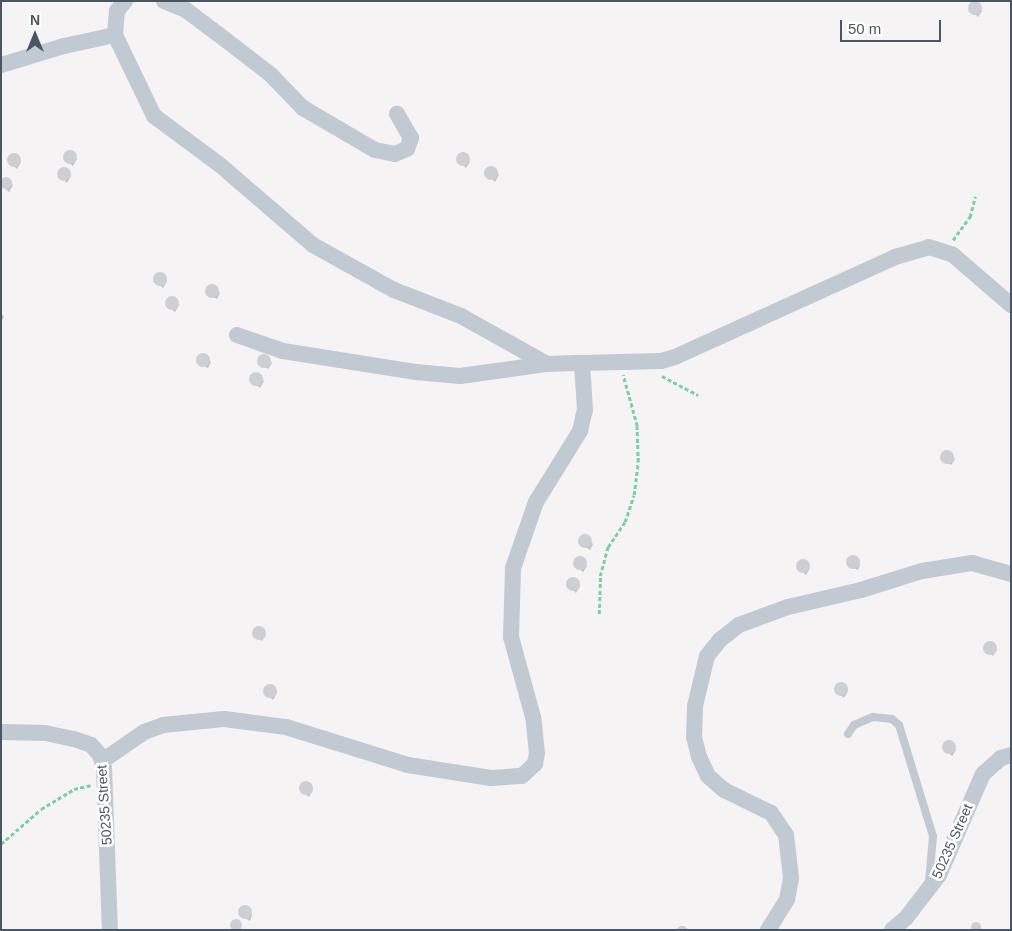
<!DOCTYPE html>
<html>
<head>
<meta charset="utf-8">
<style>
	body { margin:0 }
	#map { position:relative; width:1012px; height:931px; overflow:hidden; background:#f5f3f3; font-family:Helvetica,sans-serif }
	div>[style] { position:absolute }
	[style*='--x'] { left:calc(var(--x)*1px); top:calc(var(--y)*1px); width:calc(var(--w)*1px); rotate:calc(var(--a)*1deg) }
	.shadow>* { inset:0; background:#0003 }
	.building>* { inset:0; background:#cdcfd5 }
	.round { border-radius:50% }
	.path>* { height:2.5px; margin-top:-1.25px; transform-origin:0; background:repeating-linear-gradient(90deg,#7ad0a6 0 4px,transparent 0 6.5px) }
	.lane>* { height:8px; margin:-4px; padding:0 4px; transform-origin:4px; border-radius:4px; background:#c1cad2 }
	.street>* { height:16px; margin:-8px; padding:0 8px; transform-origin:8px; border-radius:8px; background:#c1cad2 }
	span { translate:-50% -50%; white-space:nowrap; text-align:center; line-height:1.15; -webkit-text-stroke:5px #fff; paint-order:stroke }
	.street-label { font-size:14px; color:#4a5661 }
	.frame { position:absolute; inset:0; border:2px solid #4a5661; pointer-events:none }
	.north { position:absolute; left:10px; top:10px; width:50px; height:50px; -webkit-text-stroke:4px #fff; paint-order:stroke; rotate:0deg; font-size:14px; font-weight:700; line-height:20px; text-align:center; color:#4a5661 }
	.north::after { content:''; display:block; margin:auto; width:18px; height:22px; background:#4a5661; clip-path:polygon(50% 0,100% 100%,50% 72%,0 100%) }
	.scale { position:absolute; left:840px; top:20px; width:101px; height:22px; box-sizing:border-box; border:2px solid #4a5661; border-top:0; padding-left:6px; font-size:15px; line-height:18px; white-space:nowrap; color:#4a5661; -webkit-text-stroke:4px #fff; paint-order:stroke }
</style>
</head>
<body>
<div id="map">
	<div class="shadow">
		<div style="clip-path:polygon(975px 3px,982px 11px,978px 17px,970px 9px)"></div>
		<div style="clip-path:polygon(68px 152px,77px 159px,73px 166px,64px 158px)"></div>
		<div style="clip-path:polygon(463px 154px,470px 162px,466px 168px,458px 160px)"></div>
		<div style="clip-path:polygon(14px 155px,21px 162px,17px 169px,9px 161px)"></div>
		<div style="clip-path:polygon(491px 168px,499px 175px,495px 182px,486px 174px)"></div>
		<div style="clip-path:polygon(62px 170px,71px 176px,67px 183px,59px 175px)"></div>
		<div style="clip-path:polygon(6px 178px,13px 185px,9px 192px,1px 185px)"></div>
		<div style="clip-path:polygon(160px 274px,167px 281px,163px 288px,155px 280px)"></div>
		<div style="clip-path:polygon(211px 286px,220px 293px,217px 299px,208px 294px)"></div>
		<div style="clip-path:polygon(170px 298px,179px 305px,175px 312px,167px 306px)"></div>
		<div style="clip-path:polygon(1px 313px,4px 317px,1px 322px)"></div>
		<div style="clip-path:polygon(201px 355px,211px 362px,208px 368px,198px 363px)"></div>
		<div style="clip-path:polygon(265px 356px,272px 363px,268px 369px,259px 362px)"></div>
		<div style="clip-path:polygon(256px 374px,264px 381px,260px 388px,251px 380px)"></div>
		<div style="clip-path:polygon(947px 451px,955px 459px,951px 465px,942px 458px)"></div>
		<div style="clip-path:polygon(584px 537px,593px 544px,590px 550px,581px 544px)"></div>
		<div style="clip-path:polygon(580px 558px,587px 566px,583px 572px,574px 564px)"></div>
		<div style="clip-path:polygon(851px 558px,860px 565px,858px 570px,848px 565px)"></div>
		<div style="clip-path:polygon(803px 561px,810px 568px,806px 575px,798px 567px)"></div>
		<div style="clip-path:polygon(573px 579px,580px 586px,576px 593px,567px 585px)"></div>
		<div style="clip-path:polygon(259px 627px,266px 635px,262px 641px,254px 634px)"></div>
		<div style="clip-path:polygon(990px 642px,997px 650px,993px 656px,984px 648px)"></div>
		<div style="clip-path:polygon(839px 684px,848px 691px,844px 698px,836px 690px)"></div>
		<div style="clip-path:polygon(268px 686px,277px 693px,273px 700px,265px 692px)"></div>
		<div style="clip-path:polygon(949px 742px,956px 750px,952px 756px,944px 748px)"></div>
		<div style="clip-path:polygon(306px 783px,313px 790px,309px 797px,300px 789px)"></div>
		<div style="clip-path:polygon(243px 908px,252px 915px,250px 921px,240px 915px)"></div>
		<div style="clip-path:polygon(236px 920px,241px 924px,241px 930px,233px 930px,230px 926px)"></div>
		<div style="clip-path:polygon(976px 924px,981px 928px,982px 930px,971px 930px)"></div>
	</div>
	<div class="building">
		<div class="round" style="left:968px;top:1px;width:14px;height:14px"></div>
		<div class="round" style="left:63px;top:150px;width:14px;height:14px"></div>
		<div class="round" style="left:456px;top:152px;width:14px;height:14px"></div>
		<div class="round" style="left:7px;top:153px;width:14px;height:14px"></div>
		<div class="round" style="left:484px;top:166px;width:14px;height:14px"></div>
		<div class="round" style="left:57px;top:167px;width:14px;height:14px"></div>
		<div class="round" style="left:0;top:177px;width:12px;height:12px"></div>
		<div class="round" style="left:153px;top:272px;width:14px;height:14px"></div>
		<div class="round" style="left:205px;top:284px;width:14px;height:14px"></div>
		<div class="round" style="left:165px;top:296px;width:14px;height:14px"></div>
		<div class="round" style="left:196px;top:353px;width:14px;height:14px"></div>
		<div class="round" style="left:257px;top:354px;width:14px;height:14px"></div>
		<div class="round" style="left:249px;top:372px;width:14px;height:14px"></div>
		<div class="round" style="left:940px;top:450px;width:14px;height:14px"></div>
		<div class="round" style="left:578px;top:534px;width:14px;height:14px"></div>
		<div class="round" style="left:846px;top:555px;width:14px;height:14px"></div>
		<div class="round" style="left:573px;top:556px;width:14px;height:14px"></div>
		<div class="round" style="left:796px;top:559px;width:14px;height:14px"></div>
		<div class="round" style="left:566px;top:577px;width:14px;height:14px"></div>
		<div class="round" style="left:252px;top:626px;width:14px;height:14px"></div>
		<div class="round" style="left:983px;top:641px;width:14px;height:14px"></div>
		<div class="round" style="left:834px;top:682px;width:14px;height:14px"></div>
		<div class="round" style="left:263px;top:684px;width:14px;height:14px"></div>
		<div class="round" style="left:942px;top:740px;width:14px;height:14px"></div>
		<div class="round" style="left:299px;top:781px;width:14px;height:14px"></div>
		<div class="round" style="left:238px;top:905px;width:14px;height:14px"></div>
		<div class="round" style="left:230px;top:919px;width:12px;height:12px"></div>
		<div class="round" style="left:971px;top:922px;width:10px;height:10px"></div>
		<div style="clip-path:polygon(680px 926px,684px 926px,689px 930px,676px 930px)"></div>
	</div>
	<div class="path">
		<div style="--x:953;--y:240;--w:29;--a:-54"></div>
		<div style="--x:970;--y:217;--w:21;--a:-76"></div>
		<div style="--x:662;--y:376;--w:41;--a:27.8"></div>
		<div style="--x:599;--y:614;--w:38;--a:-88"></div>
		<div style="--x:600;--y:576;--w:30;--a:-75"></div>
		<div style="--x:608;--y:547;--w:30;--a:-56"></div>
		<div style="--x:625;--y:522;--w:28;--a:-72"></div>
		<div style="--x:634;--y:495;--w:33;--a:-83"></div>
		<div style="--x:638;--y:462;--w:36;--a:-92"></div>
		<div style="--x:637;--y:426;--w:53;--a:-105.4"></div>
		<div style="--x:1;--y:844;--w:53;--a:-41.2"></div>
		<div style="--x:41;--y:809;--w:39;--a:-31"></div>
		<div style="--x:74;--y:789;--w:17;--a:-13"></div>
	</div>
	<div class="lane">
		<div style="--x:848;--y:734;--w:11;--a:-56"></div>
		<div style="--x:854;--y:725;--w:21;--a:-23"></div>
		<div style="--x:873;--y:717;--w:19;--a:6"></div>
		<div style="--x:892;--y:719;--w:9;--a:41"></div>
		<div style="--x:899;--y:725;--w:116;--a:73"></div>
		<div style="--x:933;--y:836;--w:47;--a:94.9"></div>
	</div>
	<div class="street">
		<div style="--x:125;--y:1;--w:13;--a:129"></div>
		<div style="--x:117;--y:11;--w:24;--a:95"></div>
		<div style="--x:115;--y:35;--w:90;--a:64.3"></div>
		<div style="--x:154;--y:116;--w:82;--a:36.6"></div>
		<div style="--x:220;--y:165;--w:123;--a:40.7"></div>
		<div style="--x:313;--y:245;--w:93;--a:29.1"></div>
		<div style="--x:394;--y:290;--w:72;--a:21.2"></div>
		<div style="--x:461;--y:316;--w:98;--a:29.2"></div>
		<div style="--x:164;--y:1;--w:24;--a:22"></div>
		<div style="--x:186;--y:10;--w:40;--a:37"></div>
		<div style="--x:218;--y:34;--w:66;--a:37.6"></div>
		<div style="--x:270;--y:74;--w:47;--a:45.9"></div>
		<div style="--x:303;--y:108;--w:83;--a:30.3"></div>
		<div style="--x:375;--y:150;--w:20;--a:11"></div>
		<div style="--x:395;--y:154;--w:13;--a:-23"></div>
		<div style="--x:407;--y:149;--w:12;--a:-70"></div>
		<div style="--x:411;--y:138;--w:28;--a:-120"></div>
		<div style="--x:1;--y:65;--w:66;--a:-16.8"></div>
		<div style="--x:64;--y:46;--w:52;--a:-12.2"></div>
		<div style="--x:237;--y:335;--w:49;--a:19.2"></div>
		<div style="--x:283;--y:351;--w:135;--a:9"></div>
		<div style="--x:416;--y:372;--w:44;--a:5.2"></div>
		<div style="--x:460;--y:376;--w:88;--a:-7.9"></div>
		<div style="--x:547;--y:364;--w:35;--a:-2"></div>
		<div style="--x:1;--y:732;--w:44;--a:1.3"></div>
		<div style="--x:45;--y:733;--w:30;--a:12"></div>
		<div style="--x:74;--y:739;--w:18;--a:19"></div>
		<div style="--x:91;--y:745;--w:13;--a:48"></div>
		<div style="--x:100;--y:755;--w:14;--a:73"></div>
		<div style="--x:104;--y:768;--w:162;--a:87.9"></div>
		<div style="--x:102;--y:761;--w:51;--a:-34.6"></div>
		<div style="--x:144;--y:732;--w:20;--a:-20"></div>
		<div style="--x:163;--y:725;--w:61;--a:-5.6"></div>
		<div style="--x:224;--y:719;--w:63;--a:7.4"></div>
		<div style="--x:286;--y:727;--w:128;--a:17.3"></div>
		<div style="--x:408;--y:765;--w:84;--a:8.9"></div>
		<div style="--x:491;--y:778;--w:31;--a:-4"></div>
		<div style="--x:522;--y:776;--w:18;--a:-43"></div>
		<div style="--x:535;--y:764;--w:11;--a:-80"></div>
		<div style="--x:537;--y:753;--w:36;--a:-96"></div>
		<div style="--x:533;--y:717;--w:83;--a:-105.4"></div>
		<div style="--x:511;--y:637;--w:69;--a:-88.3"></div>
		<div style="--x:513;--y:568;--w:70;--a:-70.8"></div>
		<div style="--x:536;--y:502;--w:84;--a:-58.2"></div>
		<div style="--x:580;--y:431;--w:22;--a:-77"></div>
		<div style="--x:585;--y:410;--w:47;--a:-93.7"></div>
		<div style="--x:582;--y:363;--w:79;--a:-1.5"></div>
		<div style="--x:661;--y:361;--w:15;--a:-16"></div>
		<div style="--x:675;--y:357;--w:242;--a:-24.4"></div>
		<div style="--x:895;--y:257;--w:35;--a:-16"></div>
		<div style="--x:929;--y:247;--w:25;--a:18"></div>
		<div style="--x:953;--y:255;--w:77;--a:40.8"></div>
		<div style="--x:768;--y:930;--w:36;--a:-58"></div>
		<div style="--x:787;--y:899;--w:21;--a:-79"></div>
		<div style="--x:791;--y:878;--w:43;--a:-96.6"></div>
		<div style="--x:786;--y:835;--w:27;--a:-124"></div>
		<div style="--x:771;--y:813;--w:52;--a:-153.9"></div>
		<div style="--x:724;--y:790;--w:21;--a:-139"></div>
		<div style="--x:708;--y:776;--w:21;--a:-115"></div>
		<div style="--x:699;--y:757;--w:21;--a:-104"></div>
		<div style="--x:694;--y:737;--w:31;--a:-88"></div>
		<div style="--x:695;--y:706;--w:51;--a:-76.5"></div>
		<div style="--x:707;--y:656;--w:22;--a:-51"></div>
		<div style="--x:721;--y:639;--w:23;--a:-38"></div>
		<div style="--x:739;--y:625;--w:52;--a:-20.2"></div>
		<div style="--x:788;--y:607;--w:75;--a:-13.1"></div>
		<div style="--x:861;--y:590;--w:64;--a:-17.3"></div>
		<div style="--x:922;--y:571;--w:51;--a:-9.1"></div>
		<div style="--x:972;--y:563;--w:41;--a:15.8"></div>
		<div style="--x:892;--y:930;--w:18;--a:-41"></div>
		<div style="--x:906;--y:918;--w:54;--a:-52.5"></div>
		<div style="--x:939;--y:875;--w:110;--a:-66.5"></div>
		<div style="--x:983;--y:774;--w:24;--a:-42"></div>
		<div style="--x:1001;--y:758;--w:10;--a:-17"></div>
	</div>
	<div class="street-label">
		<span style="left:104px;top:805px;rotate:-94deg">50235 Street</span>
		<span style="left:952px;top:841px;rotate:-66deg">50235 Street</span>
	</div>
	<div class="frame"></div>
	<div class="north">N</div>
	<div class="scale">50 m</div>
</div>
</body>
</html>
